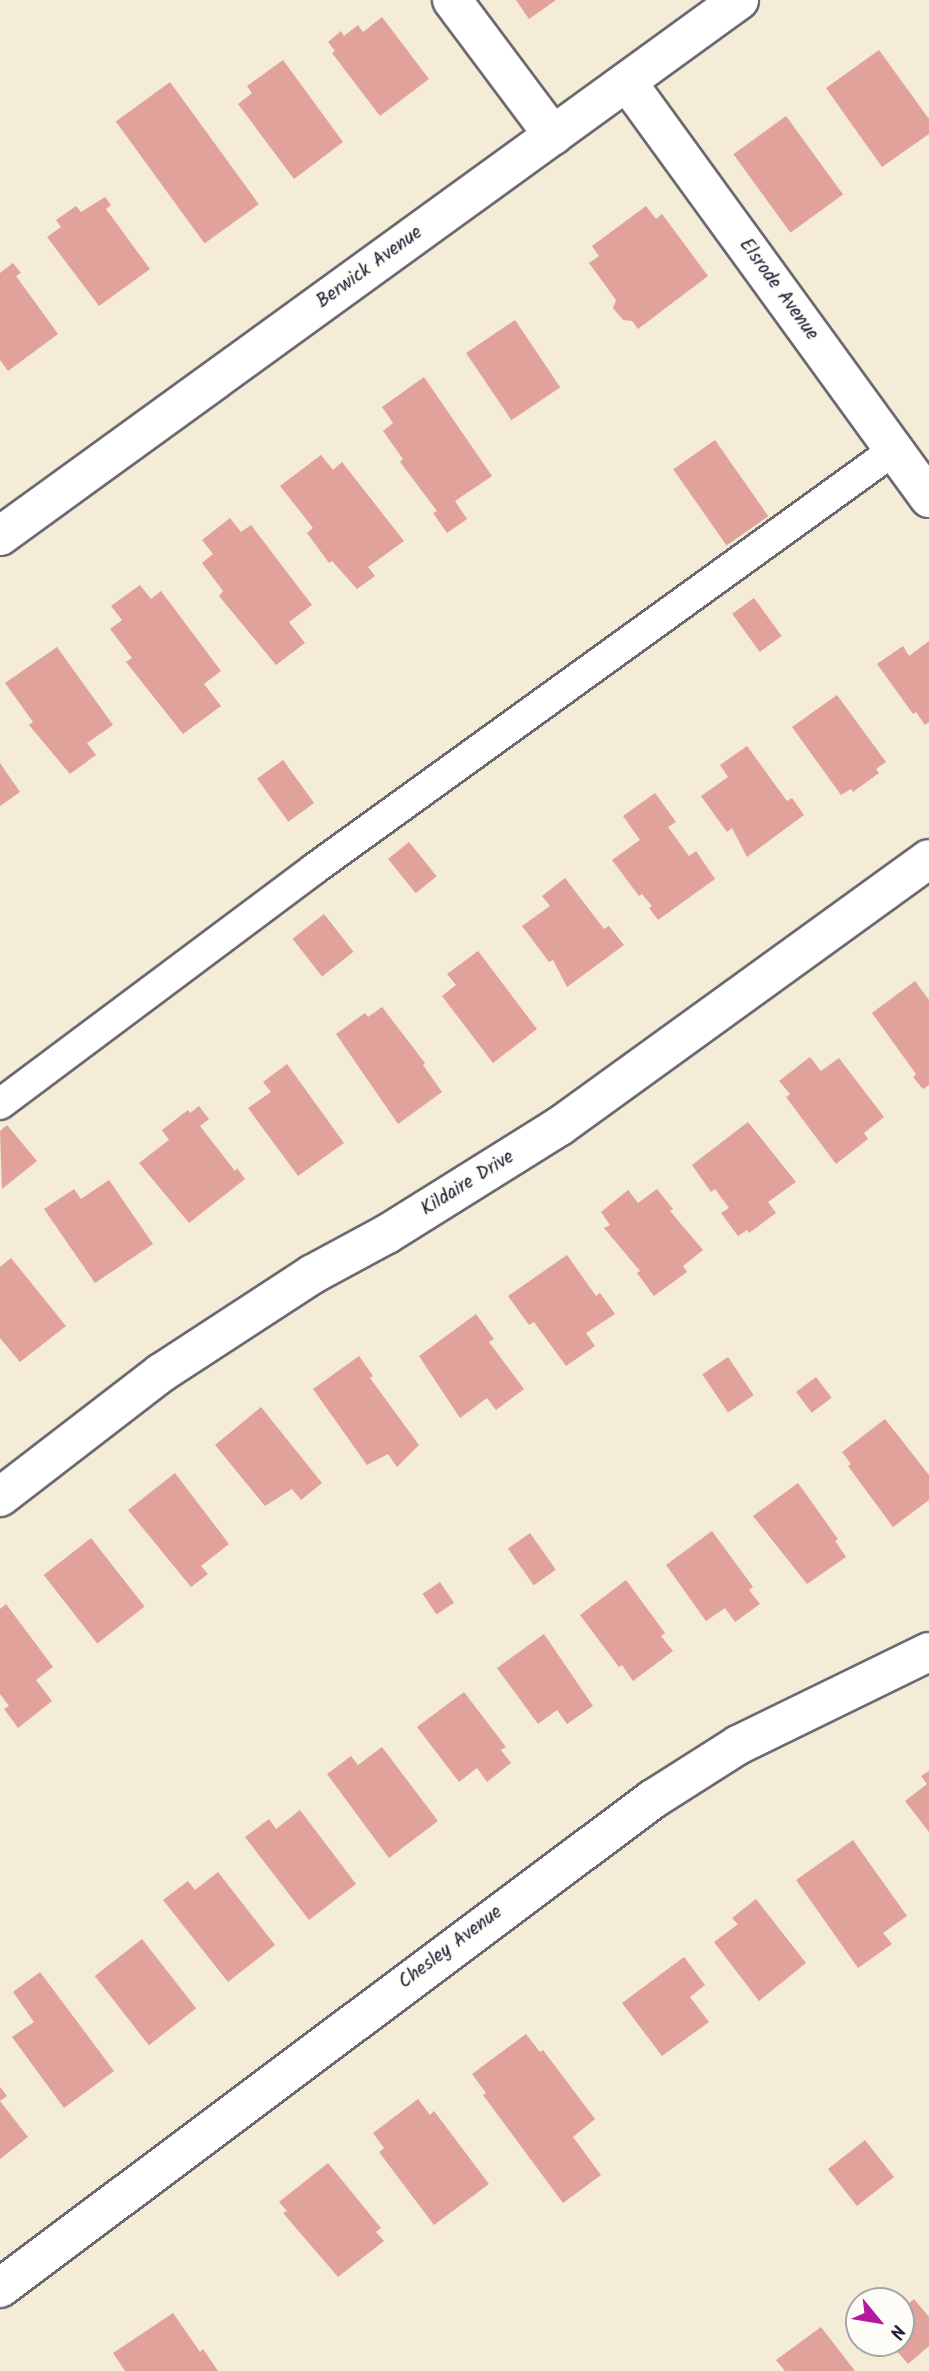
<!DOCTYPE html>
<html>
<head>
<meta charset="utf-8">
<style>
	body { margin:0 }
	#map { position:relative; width:929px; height:2371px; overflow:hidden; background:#f4ecd6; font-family:Kalam,sans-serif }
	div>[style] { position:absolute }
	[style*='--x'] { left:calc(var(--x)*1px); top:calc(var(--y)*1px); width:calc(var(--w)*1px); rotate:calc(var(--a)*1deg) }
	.building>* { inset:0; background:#e1a29b; transform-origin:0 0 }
	.roads { filter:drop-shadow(2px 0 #6c6971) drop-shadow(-2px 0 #6c6971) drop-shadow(0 2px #6c6971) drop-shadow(0 -2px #6c6971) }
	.lane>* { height:30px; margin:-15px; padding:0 15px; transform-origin:15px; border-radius:15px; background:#fff }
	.street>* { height:38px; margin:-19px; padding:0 19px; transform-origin:19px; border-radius:19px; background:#fff }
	span { translate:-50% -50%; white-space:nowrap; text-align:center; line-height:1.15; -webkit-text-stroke:5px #fdfcf7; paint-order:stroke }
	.street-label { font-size:19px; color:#22223b }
	.north { position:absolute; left:845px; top:2287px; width:70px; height:70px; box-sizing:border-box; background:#fdfcf7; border:2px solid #a5a5ac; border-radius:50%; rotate:120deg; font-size:19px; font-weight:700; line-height:28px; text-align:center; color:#22223b }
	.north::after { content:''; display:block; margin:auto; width:24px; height:32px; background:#b5179e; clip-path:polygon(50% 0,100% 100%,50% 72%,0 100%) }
</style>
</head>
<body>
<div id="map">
	<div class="building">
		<div style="clip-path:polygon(516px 0,556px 0,529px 19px)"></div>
		<div style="clip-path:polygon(382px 17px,429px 79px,380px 116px,332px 53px,335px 51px,328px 42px,341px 31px,344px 36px,358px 25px,363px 32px)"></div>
		<div style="clip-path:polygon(879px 50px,929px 119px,929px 134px,882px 167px,826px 88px)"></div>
		<div style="clip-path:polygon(283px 60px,343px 142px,294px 179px,238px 104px,252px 93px,247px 86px)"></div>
		<div style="left:170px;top:82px;width:151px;height:67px;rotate:54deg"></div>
		<div style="left:786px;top:116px;width:97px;height:65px;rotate:54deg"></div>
		<div style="clip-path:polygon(105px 197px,111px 205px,106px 209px,150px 269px,99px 306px,47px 237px,61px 227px,56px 220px,76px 206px,81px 212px)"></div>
		<div style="clip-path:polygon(646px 206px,656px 219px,662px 214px,708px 276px,638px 329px,632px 321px,623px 320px,613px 308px,616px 300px,589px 263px,599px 256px,592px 246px)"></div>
		<div style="clip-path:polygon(13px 263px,21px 273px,16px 276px,58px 334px,8px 371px,0 360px,0 273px)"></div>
		<div style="left:515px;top:320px;width:81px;height:59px;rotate:56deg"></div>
		<div style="clip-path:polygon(424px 377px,492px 476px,455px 501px,467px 519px,447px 533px,433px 513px,437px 511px,400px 462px,403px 459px,383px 431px,393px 423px,382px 407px)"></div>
		<div style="left:715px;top:440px;width:93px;height:51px;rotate:55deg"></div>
		<div style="clip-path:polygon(321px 455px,333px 470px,342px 462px,404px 541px,368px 567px,375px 576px,357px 589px,332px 561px,329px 563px,307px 533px,313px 528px,280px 486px)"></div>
		<div style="clip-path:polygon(230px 518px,241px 532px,251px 525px,312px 605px,289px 622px,305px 643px,276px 665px,219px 596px,223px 591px,202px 563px,213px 554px,202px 540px)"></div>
		<div style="clip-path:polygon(140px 585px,151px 599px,161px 591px,221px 671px,204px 684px,221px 706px,183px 734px,126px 662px,132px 658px,110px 629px,122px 620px,111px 606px)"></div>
		<div style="left:754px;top:598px;width:47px;height:27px;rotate:54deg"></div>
		<div style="clip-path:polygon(929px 641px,929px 722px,925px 725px,916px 712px,913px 714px,877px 664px,903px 646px,909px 656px)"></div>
		<div style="clip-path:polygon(57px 647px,113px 725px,87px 743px,96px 755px,70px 774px,29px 725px,33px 722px,5px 683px)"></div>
		<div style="clip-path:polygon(837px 695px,886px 762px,876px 769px,879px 773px,853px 792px,851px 789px,841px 795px,792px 727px)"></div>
		<div style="clip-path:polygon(747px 746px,787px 801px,792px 798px,804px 815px,747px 857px,732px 828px,727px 832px,701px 796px,728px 777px,720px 765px)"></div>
		<div style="left:283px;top:760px;width:53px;height:32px;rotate:54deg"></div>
		<div style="clip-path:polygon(0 763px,20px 792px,0 806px)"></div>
		<div style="clip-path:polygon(655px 793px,676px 822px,668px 827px,689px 856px,696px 851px,715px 879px,658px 920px,649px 908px,652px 906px,642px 894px,639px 896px,612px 860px,640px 840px,623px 816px)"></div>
		<div style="left:409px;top:842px;width:44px;height:27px;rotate:51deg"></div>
		<div style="clip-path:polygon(565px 878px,604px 929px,609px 926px,624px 945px,567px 987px,553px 960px,549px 962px,522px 926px,550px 906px,542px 896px)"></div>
		<div style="left:324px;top:914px;width:48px;height:40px;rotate:52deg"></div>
		<div style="clip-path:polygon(478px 951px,537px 1029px,493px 1063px,442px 996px,456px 985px,447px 974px)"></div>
		<div style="clip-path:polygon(915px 981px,929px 1000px,929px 1085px,923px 1089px,913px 1077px,916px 1074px,872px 1013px)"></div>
		<div style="clip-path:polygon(382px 1007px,425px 1063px,423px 1065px,442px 1092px,398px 1124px,336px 1034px,365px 1013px,368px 1017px)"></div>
		<div style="clip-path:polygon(810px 1057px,821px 1071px,839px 1058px,884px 1117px,864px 1133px,868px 1139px,836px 1164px,786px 1097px,790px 1094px,779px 1081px)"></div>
		<div style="clip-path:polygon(287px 1064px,344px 1143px,298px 1176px,248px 1108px,271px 1092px,263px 1082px)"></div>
		<div style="clip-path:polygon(199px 1106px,209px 1119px,200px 1126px,235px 1171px,237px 1168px,245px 1179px,189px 1223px,139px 1163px,169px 1140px,162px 1130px,188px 1110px,190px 1113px)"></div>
		<div style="clip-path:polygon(748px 1122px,796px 1182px,768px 1202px,776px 1213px,749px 1233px,747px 1230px,738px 1236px,721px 1213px,729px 1208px,715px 1189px,711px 1192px,692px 1165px)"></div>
		<div style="clip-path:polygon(7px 1125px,37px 1161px,2px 1189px,0 1131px)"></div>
		<div style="clip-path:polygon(109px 1180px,153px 1244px,95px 1283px,44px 1209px,74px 1189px,81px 1199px)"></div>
		<div style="clip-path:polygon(657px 1189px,673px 1209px,670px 1211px,703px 1250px,683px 1266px,687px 1272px,654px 1296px,637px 1273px,640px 1271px,604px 1228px,610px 1225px,601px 1212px,628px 1190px,638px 1203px)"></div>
		<div style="clip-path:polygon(567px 1255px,596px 1296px,600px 1293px,615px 1314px,586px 1333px,595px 1346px,566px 1366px,534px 1322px,529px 1325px,508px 1296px)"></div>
		<div style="clip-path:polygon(11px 1258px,66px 1326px,20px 1362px,0 1338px,0 1267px)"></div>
		<div style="clip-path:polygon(476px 1314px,494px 1339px,489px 1342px,524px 1389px,496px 1410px,487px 1398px,460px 1418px,419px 1356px)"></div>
		<div style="clip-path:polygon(359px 1356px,373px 1376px,370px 1378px,419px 1445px,397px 1467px,388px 1454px,367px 1465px,313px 1389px)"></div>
		<div style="left:728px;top:1357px;width:46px;height:31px;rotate:56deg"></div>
		<div style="left:816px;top:1377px;width:26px;height:25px;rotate:53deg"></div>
		<div style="clip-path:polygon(261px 1407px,322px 1483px,301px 1500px,292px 1489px,265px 1506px,215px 1445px)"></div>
		<div style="clip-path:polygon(885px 1419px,929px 1475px,929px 1500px,893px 1527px,848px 1466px,851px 1464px,842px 1452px)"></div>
		<div style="clip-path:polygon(175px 1473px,229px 1544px,201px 1566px,208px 1574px,191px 1587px,128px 1510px)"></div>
		<div style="clip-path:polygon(798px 1483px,838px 1539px,835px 1541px,846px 1557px,807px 1584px,753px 1516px)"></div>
		<div style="clip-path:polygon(712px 1531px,753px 1587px,749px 1590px,760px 1604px,735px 1622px,725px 1608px,706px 1621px,666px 1565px)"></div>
		<div style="left:530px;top:1533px;width:45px;height:27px;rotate:55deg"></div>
		<div style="left:91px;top:1538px;width:87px;height:60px;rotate:52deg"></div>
		<div style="clip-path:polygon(626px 1580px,665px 1633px,661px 1636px,673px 1651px,633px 1681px,622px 1665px,619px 1667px,580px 1615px)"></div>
		<div style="left:440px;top:1582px;width:25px;height:21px;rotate:56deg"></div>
		<div style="clip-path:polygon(6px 1604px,53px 1667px,36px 1680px,52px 1701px,18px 1728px,4px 1709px,9px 1706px,0 1694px,0 1609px)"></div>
		<div style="clip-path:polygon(544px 1634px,593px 1706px,567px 1724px,557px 1710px,538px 1724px,497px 1668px)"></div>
		<div style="clip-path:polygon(464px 1692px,506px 1747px,501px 1750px,511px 1763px,487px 1782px,477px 1768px,459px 1782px,417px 1727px)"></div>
		<div style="clip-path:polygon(382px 1747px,438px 1821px,389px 1858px,327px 1774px,351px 1756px,358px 1765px)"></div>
		<div style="clip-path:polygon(929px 1771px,929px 1832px,905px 1801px,927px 1784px,921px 1776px)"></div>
		<div style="clip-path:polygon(300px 1810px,356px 1884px,309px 1920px,245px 1837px,269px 1819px,276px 1829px)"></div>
		<div style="clip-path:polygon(853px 1840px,907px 1916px,883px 1933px,892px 1944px,858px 1968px,796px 1880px)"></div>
		<div style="clip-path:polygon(218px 1872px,275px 1945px,228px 1982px,163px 1900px,188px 1881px,195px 1890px)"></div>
		<div style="clip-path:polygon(756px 1899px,806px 1963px,759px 2001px,714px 1942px,738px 1924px,732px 1918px)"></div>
		<div style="left:142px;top:1939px;width:88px;height:60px;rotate:52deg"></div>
		<div style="clip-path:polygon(684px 1957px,705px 1985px,690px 1997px,709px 2022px,662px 2056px,622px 2003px)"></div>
		<div style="clip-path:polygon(40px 1972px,114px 2071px,64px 2108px,12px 2037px,34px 2022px,13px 1992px)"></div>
		<div style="clip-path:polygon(526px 2034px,540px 2052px,543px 2050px,595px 2119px,573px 2137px,601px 2175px,563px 2203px,483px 2095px,486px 2093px,472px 2074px)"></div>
		<div style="clip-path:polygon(0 2087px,7px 2096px,0 2101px,28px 2137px,0 2159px)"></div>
		<div style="clip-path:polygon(418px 2099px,430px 2115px,434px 2111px,489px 2184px,434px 2225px,379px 2152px,384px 2148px,373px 2133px)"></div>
		<div style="left:865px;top:2140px;width:47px;height:47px;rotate:52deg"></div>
		<div style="clip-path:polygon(328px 2163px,381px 2228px,376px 2232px,384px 2241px,338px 2277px,283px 2213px,287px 2211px,279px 2202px)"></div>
		<div style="clip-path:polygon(914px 2299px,929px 2317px,929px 2346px,908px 2364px,890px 2343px,901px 2343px,901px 2310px)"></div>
		<div style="clip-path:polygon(173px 2313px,200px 2352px,203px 2349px,218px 2371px,125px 2371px,113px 2353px)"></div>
		<div style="clip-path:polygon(821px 2327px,855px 2371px,785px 2371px,776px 2360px)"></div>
	</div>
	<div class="roads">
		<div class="lane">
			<div style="--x:0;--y:1104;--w:392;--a:-36.8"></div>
			<div style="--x:314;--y:869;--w:716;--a:-35.84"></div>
		</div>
		<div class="street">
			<div style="--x:452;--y:0;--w:169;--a:53.2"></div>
			<div style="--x:627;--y:82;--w:514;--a:54.02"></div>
			<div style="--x:0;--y:536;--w:913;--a:-35.95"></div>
			<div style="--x:0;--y:1497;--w:203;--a:-37.6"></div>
			<div style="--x:161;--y:1373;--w:181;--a:-33.1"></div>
			<div style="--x:313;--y:1274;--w:84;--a:-28.4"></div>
			<div style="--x:387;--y:1234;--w:204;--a:-32"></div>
			<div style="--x:560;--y:1126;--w:455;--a:-35.9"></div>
			<div style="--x:0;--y:2288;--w:816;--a:-36.83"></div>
			<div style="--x:653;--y:1799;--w:101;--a:-32.4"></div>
			<div style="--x:738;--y:1745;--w:212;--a:-26"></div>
		</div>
	</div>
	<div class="street-label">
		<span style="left:370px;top:268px;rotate:-36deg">Berwick Avenue</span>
		<span style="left:778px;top:290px;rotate:54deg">Elsrode Avenue</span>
		<span style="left:468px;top:1184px;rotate:-32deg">Kildaire Drive</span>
		<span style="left:451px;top:1948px;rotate:-37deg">Chesley Avenue</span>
	</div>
	<div class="north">N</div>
</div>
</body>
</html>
